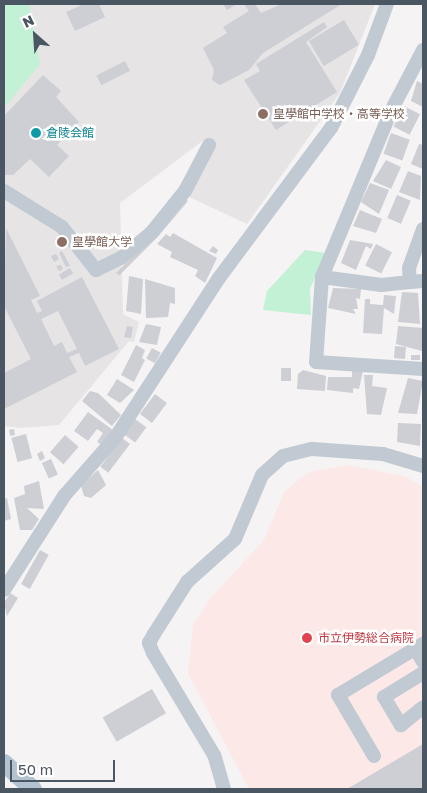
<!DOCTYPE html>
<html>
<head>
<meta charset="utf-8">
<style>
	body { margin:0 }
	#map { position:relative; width:427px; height:793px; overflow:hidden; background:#f5f3f3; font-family:"Golos Text","Noto Sans JP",sans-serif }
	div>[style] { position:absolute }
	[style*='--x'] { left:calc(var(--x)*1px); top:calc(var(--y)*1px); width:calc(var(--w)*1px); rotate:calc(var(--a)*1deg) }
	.education>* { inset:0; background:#e6e4e5 }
	.medical>* { inset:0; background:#fce8e6 }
	.green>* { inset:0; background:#c3f1d5 }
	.building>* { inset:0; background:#cdcfd5; transform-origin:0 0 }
	.minor>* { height:14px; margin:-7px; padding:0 7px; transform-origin:7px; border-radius:7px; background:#c1cad2 }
	.major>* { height:18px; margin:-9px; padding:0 9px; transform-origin:9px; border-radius:9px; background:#b3c2d1 }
	.dots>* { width:14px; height:14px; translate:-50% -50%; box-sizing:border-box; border:2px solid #fff; border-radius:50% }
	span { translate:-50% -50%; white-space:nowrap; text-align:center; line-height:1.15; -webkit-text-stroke:5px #fff; paint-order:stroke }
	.education-label { font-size:12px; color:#785e54 }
	.left { translate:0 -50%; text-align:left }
	.culture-label { font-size:12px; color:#0d838f }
	.health-label { font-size:12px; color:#be3a42 }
	.frame { position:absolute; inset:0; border:5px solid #4a5661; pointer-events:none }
	.north { position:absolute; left:10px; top:10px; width:50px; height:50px; -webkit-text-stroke:4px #fff; paint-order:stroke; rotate:334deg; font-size:14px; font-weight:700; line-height:20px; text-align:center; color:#4a5661 }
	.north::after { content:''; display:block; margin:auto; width:18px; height:22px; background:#4a5661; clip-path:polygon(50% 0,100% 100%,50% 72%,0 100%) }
	.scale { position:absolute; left:10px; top:760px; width:105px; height:22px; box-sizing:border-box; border:2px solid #4a5661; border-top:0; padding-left:6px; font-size:15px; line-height:18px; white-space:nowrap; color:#4a5661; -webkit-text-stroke:4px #fff; paint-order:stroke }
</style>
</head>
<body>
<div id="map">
	<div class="education">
		<div style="clip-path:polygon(4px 4px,375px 4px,340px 93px,247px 224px,187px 196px,214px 141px,205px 139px,120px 203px,123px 314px,139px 322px,134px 342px,129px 341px,59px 425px,21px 428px,4px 426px)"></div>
	</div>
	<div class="medical">
		<div style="clip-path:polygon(348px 465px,406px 477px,423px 487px,423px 789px,249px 789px,188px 673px,193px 625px,210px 599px,264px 540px,285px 491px,309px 472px)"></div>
	</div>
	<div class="green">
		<div style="clip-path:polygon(4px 4px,29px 4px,40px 64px,4px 108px)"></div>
		<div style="clip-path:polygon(305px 250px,326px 253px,310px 289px,311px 315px,263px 310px,267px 291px)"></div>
	</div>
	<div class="building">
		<div style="clip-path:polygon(84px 4px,99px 4px,105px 17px,75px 31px,66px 12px)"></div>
		<div style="clip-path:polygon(223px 4px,237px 4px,227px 10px)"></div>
		<div style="clip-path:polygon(244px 4px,255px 4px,261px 13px,282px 4px,342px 4px,263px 53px,249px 70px,220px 85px,212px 80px,214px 70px,203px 48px,227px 33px,223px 27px,249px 11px)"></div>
		<div style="left:344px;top:20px;width:29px;height:41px;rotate:59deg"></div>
		<div style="clip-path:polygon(324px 22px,327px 27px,306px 42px,337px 92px,276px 130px,244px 80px,260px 71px,256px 64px)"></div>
		<div style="left:125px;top:61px;width:11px;height:32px;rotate:63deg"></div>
		<div style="clip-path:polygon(43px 75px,61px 91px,56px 97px,79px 122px,57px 145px,69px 156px,49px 177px,30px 159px,13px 175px,4px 175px,4px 116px)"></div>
		<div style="clip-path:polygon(417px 81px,423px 84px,423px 107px,411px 101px)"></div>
		<div style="left:404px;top:106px;width:18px;height:23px;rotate:27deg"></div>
		<div style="left:391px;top:133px;width:20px;height:22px;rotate:20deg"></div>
		<div style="clip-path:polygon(419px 144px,423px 145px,423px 169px,411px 164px)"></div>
		<div style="clip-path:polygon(386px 160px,401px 167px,391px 189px,373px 181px)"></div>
		<div style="clip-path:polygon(408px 171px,421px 176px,420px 200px,399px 192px)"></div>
		<div style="clip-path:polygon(370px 183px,389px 190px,379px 214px,361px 202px)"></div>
		<div style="left:397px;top:195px;width:15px;height:25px;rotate:23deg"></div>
		<div style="clip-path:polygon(185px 199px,188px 201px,161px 233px,158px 230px)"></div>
		<div style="clip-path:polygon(360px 210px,382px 219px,376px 233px,353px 226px)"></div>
		<div style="clip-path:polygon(evenodd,6px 228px,40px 296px,31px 300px,37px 313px,42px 311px,37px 301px,82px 277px,119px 349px,85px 366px,79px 353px,69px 357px,77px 372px,4px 409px,4px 373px,31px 359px,4px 306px,6px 228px,58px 311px,77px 349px,67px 353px,62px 342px,54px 346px,41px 319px,58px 311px)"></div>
		<div style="left:158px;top:231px;width:4px;height:59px;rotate:45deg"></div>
		<div style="clip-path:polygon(173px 233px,217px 258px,205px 283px,195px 276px,198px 270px,170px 257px,172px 252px,157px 244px,166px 234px,170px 237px)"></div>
		<div style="clip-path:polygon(350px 240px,373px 244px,371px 249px,366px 246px,356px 270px,341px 263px)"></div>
		<div style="left:376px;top:244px;width:18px;height:24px;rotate:27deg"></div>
		<div style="clip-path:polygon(213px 246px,218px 250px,216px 254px,209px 251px)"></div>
		<div style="clip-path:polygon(62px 251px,70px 266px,66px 267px,59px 253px)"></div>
		<div style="clip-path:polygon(56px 254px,59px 259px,54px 262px,51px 256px)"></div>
		<div style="clip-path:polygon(61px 265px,63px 269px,59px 271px,56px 266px)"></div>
		<div style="left:70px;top:268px;width:6px;height:13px;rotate:59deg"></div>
		<div style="clip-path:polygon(129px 276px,143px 279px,141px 314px,126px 311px)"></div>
		<div style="clip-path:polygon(145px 279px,175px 288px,175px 304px,170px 303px,168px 317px,146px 318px)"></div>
		<div style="clip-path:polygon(333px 288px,361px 289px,360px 299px,356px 298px,358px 309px,353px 309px,356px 314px,328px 308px)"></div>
		<div style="clip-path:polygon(402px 292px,418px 293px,420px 324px,398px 322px)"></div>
		<div style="clip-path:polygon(384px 295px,396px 296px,394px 314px,384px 308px,382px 334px,363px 333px,365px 299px,370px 299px,370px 304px,383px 305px)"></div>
		<div style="clip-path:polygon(146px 324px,161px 327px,157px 345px,139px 342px)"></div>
		<div style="clip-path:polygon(127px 326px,133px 327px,131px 338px,124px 337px)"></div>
		<div style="clip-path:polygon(398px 326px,423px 328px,422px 351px,396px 344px)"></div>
		<div style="clip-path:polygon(136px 345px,145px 350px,142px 358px,145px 360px,134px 382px,121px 375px)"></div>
		<div style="left:395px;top:346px;width:11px;height:12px;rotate:5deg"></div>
		<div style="left:152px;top:348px;width:10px;height:12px;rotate:29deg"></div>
		<div style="left:411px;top:355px;width:9px;height:5px"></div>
		<div style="left:281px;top:368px;width:10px;height:13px"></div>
		<div style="clip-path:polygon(303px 370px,326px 376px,325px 391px,297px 389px,298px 374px)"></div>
		<div style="clip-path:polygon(352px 370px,363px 371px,359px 389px,353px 388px,353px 393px,327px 390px,328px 377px,352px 377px)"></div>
		<div style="clip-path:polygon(364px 375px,373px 375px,372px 386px,387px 388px,381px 415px,367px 414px)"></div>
		<div style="clip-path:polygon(408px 378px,423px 381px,417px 414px,398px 413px)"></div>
		<div style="clip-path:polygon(117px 379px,134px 390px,120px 403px,107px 395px)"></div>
		<div style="clip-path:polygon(90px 391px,98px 393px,121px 415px,112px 426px,82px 401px)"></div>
		<div style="left:155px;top:394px;width:15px;height:25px;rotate:37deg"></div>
		<div style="clip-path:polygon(88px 412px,113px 430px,102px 445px,97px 442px,103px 433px,97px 429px,88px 441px,74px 431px)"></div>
		<div style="left:135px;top:419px;width:14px;height:19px;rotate:36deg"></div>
		<div style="clip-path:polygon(398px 423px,421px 424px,420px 446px,397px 442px)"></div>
		<div style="left:14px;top:429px;width:6px;height:5px;rotate:81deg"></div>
		<div style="left:26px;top:434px;width:25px;height:15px;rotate:76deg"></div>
		<div style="left:65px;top:435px;width:18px;height:23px;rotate:41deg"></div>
		<div style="left:122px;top:438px;width:10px;height:36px;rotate:37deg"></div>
		<div style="clip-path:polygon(42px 451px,45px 458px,40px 461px,37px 454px)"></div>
		<div style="left:51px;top:459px;width:17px;height:10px;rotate:66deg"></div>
		<div style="clip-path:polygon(98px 470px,106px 485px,91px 498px,84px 496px,81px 485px)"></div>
		<div style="clip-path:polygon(39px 481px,44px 509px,27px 508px,39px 519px,32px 530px,20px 530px,14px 498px,25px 494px,24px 486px)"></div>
		<div style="clip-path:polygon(7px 498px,11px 519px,4px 521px,4px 499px)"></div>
		<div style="left:40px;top:550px;width:10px;height:39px;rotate:29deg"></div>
		<div style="clip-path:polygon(10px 593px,18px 598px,7px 616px,4px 603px)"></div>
		<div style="left:152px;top:689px;width:28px;height:57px;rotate:60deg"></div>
		<div style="clip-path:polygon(423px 744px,423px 789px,347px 789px)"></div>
	</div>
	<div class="minor">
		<div style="--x:423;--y:50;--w:69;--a:117.7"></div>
		<div style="--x:391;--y:111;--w:180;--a:112.6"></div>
		<div style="--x:322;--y:277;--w:85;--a:94"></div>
		<div style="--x:316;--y:362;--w:107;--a:3.7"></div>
		<div style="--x:4;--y:191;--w:68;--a:31.8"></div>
		<div style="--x:62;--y:227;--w:55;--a:51.7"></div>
		<div style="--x:96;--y:270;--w:28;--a:-26"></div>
		<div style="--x:121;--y:258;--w:40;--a:-40"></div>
		<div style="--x:152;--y:232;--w:53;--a:-51.2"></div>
		<div style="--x:185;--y:191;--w:52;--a:-62.4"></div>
		<div style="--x:423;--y:229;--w:41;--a:109.7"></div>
		<div style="--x:409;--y:268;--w:14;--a:86"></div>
		<div style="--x:410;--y:282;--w:13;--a:-4"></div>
		<div style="--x:322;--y:277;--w:60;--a:7.7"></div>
		<div style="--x:381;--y:285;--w:29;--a:-6"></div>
		<div style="--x:4;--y:590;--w:112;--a:-57.4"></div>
		<div style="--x:64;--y:496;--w:77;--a:-48.7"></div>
		<div style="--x:115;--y:438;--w:191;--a:-57"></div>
		<div style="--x:219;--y:278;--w:187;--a:-53.3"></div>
		<div style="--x:331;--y:128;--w:82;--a:-63.1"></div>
		<div style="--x:368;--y:55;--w:54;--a:-69.6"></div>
		<div style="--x:415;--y:648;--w:16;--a:60"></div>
		<div style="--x:423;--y:673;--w:46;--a:148.4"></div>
		<div style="--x:384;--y:697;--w:33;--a:59"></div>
		<div style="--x:401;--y:725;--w:28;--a:-39"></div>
		<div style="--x:374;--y:756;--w:71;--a:-120.5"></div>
		<div style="--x:338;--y:695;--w:99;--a:-31"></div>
		<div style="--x:224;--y:789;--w:35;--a:-106"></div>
		<div style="--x:214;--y:755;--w:119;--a:-120.9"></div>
		<div style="--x:153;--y:653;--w:11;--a:-112"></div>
		<div style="--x:149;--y:643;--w:10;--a:-61"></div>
		<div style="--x:154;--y:634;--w:62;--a:-57.6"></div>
		<div style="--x:187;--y:582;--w:64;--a:-41.9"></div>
		<div style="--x:235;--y:539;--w:69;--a:-67.1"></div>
		<div style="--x:262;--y:475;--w:28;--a:-42"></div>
		<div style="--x:283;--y:456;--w:30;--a:-14"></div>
		<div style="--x:312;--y:449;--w:71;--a:4"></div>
		<div style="--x:383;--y:454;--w:42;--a:16.7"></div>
	</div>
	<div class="major">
		<div style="--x:4;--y:763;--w:39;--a:42"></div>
	</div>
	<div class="dots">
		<div style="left:263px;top:114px;background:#8d6e63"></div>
		<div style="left:36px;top:133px;background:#0f9aa8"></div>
		<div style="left:62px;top:242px;background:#8d6e63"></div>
		<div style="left:307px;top:638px;background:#e0444e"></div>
	</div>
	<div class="education-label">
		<span class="left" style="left:273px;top:114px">皇學館中学校・高等学校</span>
		<span class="left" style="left:72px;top:242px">皇學館大学</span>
	</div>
	<div class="culture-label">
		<span class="left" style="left:46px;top:133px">倉陵会館</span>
	</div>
	<div class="health-label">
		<span class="left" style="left:318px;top:638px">市立伊勢総合病院</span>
	</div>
	<div class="frame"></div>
	<div class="north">N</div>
	<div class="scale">50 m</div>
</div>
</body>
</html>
